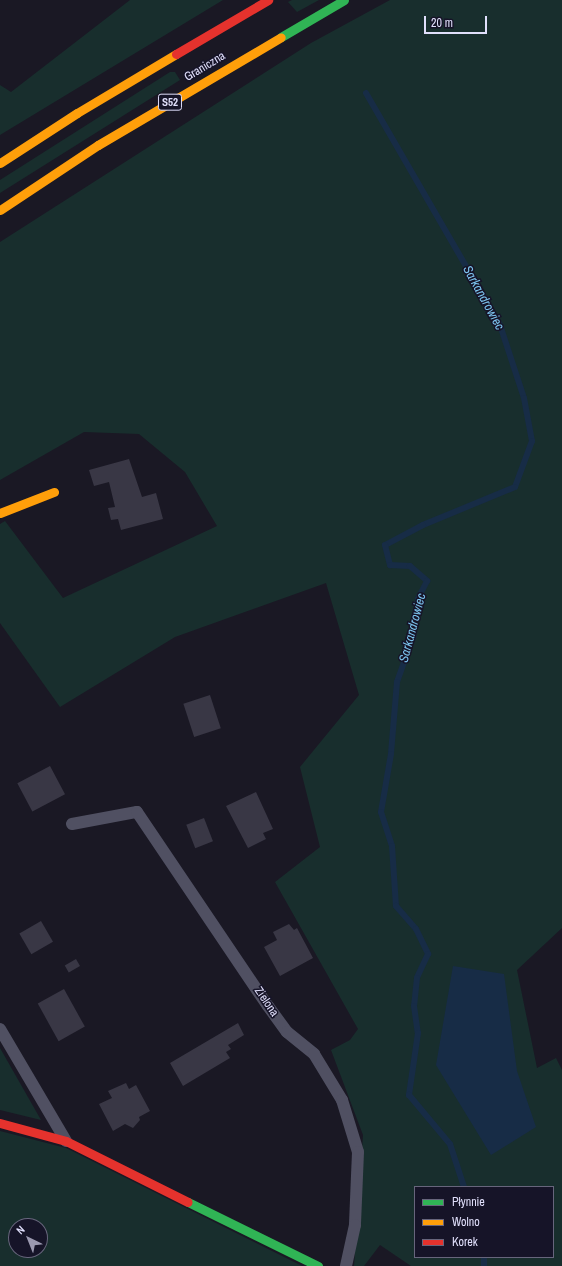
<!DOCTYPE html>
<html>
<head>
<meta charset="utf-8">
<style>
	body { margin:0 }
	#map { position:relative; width:562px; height:1266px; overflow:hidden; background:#1a1824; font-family:"Archivo Narrow",sans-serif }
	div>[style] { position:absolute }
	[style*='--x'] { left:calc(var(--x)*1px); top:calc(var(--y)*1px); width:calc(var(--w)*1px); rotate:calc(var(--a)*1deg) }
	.green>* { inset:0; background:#182e2d }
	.water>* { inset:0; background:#172c46 }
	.stream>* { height:6px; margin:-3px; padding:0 3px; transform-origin:3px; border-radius:3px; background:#172c46 }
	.building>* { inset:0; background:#393745; transform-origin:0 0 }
	.lane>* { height:12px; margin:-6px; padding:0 6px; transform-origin:6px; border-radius:6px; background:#505062 }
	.fast>* { height:9px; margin:-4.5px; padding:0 4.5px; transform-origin:4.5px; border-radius:4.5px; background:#30b455 }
	.slow>* { height:9px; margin:-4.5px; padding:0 4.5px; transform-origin:4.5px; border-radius:4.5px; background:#ff9f0a }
	.jam>* { height:9px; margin:-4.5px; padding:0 4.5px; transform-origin:4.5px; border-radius:4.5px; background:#e5322d }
	span { translate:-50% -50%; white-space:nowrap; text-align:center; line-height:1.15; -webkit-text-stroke:3px #161428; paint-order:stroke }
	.shield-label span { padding:1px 3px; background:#161428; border:1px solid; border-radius:3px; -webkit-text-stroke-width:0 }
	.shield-label { font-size:11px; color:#e0dffb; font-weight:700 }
	.street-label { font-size:12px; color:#e0dffb }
	.water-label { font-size:13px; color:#7bc2ed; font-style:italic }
	.legend { position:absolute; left:414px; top:1186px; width:140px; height:72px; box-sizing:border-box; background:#161428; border:1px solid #67657c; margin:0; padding:5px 7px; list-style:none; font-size:12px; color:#e0dffb }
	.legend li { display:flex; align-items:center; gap:8px; height:20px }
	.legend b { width:20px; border:1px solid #67657c }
	.north { position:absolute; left:8px; top:1218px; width:40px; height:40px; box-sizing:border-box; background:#161428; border:1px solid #67657c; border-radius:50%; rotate:317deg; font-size:11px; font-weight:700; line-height:16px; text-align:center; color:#e0dffb }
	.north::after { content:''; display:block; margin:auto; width:14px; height:18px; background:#9b99b0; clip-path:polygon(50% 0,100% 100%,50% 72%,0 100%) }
	.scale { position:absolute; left:424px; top:16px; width:63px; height:18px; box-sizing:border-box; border:2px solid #e0dffb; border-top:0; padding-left:5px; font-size:12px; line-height:14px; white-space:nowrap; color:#e0dffb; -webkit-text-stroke:3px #161428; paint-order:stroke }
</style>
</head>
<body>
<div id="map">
	<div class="green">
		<div style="clip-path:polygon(130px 0,223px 0,0 135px,0 85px,11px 92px)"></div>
		<div style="clip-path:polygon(292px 0,319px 0,297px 12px,288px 2px)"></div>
		<div style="clip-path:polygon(evenodd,390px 0,562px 0,562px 928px,517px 970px,537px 1068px,556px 1058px,562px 1070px,562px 1266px,411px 1266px,380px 1245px,364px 1266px,354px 1266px,363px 1135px,331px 1050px,350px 1040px,358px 1029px,275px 882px,320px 847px,300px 767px,359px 695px,326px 583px,175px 637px,60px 707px,0 623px,0 524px,5px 521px,63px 598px,217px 526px,185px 472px,139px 434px,84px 432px,0 480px,0 242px,311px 43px,390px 0,415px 1187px,553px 1187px,553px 1257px,415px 1257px,415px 1187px)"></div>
		<div style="clip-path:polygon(170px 72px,175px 72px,180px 80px,0 193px,0 180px)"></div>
		<div style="clip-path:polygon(0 1048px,41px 1120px,0 1110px)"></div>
		<div style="clip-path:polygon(evenodd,0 1131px,66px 1148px,302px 1266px,0 1266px,0 1131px,16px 1226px,40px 1226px,40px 1250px,16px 1250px,16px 1226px)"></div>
	</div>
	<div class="water">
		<div style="clip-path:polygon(453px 966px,504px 974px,517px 1071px,536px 1127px,491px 1155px,436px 1065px)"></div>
	</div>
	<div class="stream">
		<div style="--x:366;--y:93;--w:268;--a:60"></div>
		<div style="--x:500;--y:325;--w:77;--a:71.8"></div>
		<div style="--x:524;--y:398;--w:44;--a:79.5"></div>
		<div style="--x:532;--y:441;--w:49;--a:110.3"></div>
		<div style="--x:515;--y:487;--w:100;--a:157.6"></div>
		<div style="--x:423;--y:525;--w:43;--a:152.2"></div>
		<div style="--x:385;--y:545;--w:21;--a:76"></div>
		<div style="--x:390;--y:565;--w:20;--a:3"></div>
		<div style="--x:410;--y:566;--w:23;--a:41"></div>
		<div style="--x:427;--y:581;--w:20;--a:117"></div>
		<div style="--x:418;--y:599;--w:38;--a:97"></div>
		<div style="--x:413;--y:637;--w:48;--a:109.6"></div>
		<div style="--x:397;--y:682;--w:72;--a:94.8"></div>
		<div style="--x:391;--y:754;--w:59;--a:99.8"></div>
		<div style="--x:381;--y:812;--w:36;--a:72"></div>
		<div style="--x:392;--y:846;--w:60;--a:86.2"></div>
		<div style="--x:396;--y:906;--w:30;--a:49"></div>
		<div style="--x:416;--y:929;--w:28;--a:64"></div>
		<div style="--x:428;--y:954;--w:26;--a:115"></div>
		<div style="--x:417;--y:978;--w:28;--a:96"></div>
		<div style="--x:414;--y:1006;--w:27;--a:82"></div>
		<div style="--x:418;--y:1033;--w:63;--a:98.3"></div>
		<div style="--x:409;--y:1095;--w:64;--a:50.1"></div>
		<div style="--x:450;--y:1144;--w:45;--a:72"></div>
		<div style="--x:484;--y:1266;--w:9;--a:-90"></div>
	</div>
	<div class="building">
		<div style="clip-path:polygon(129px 459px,142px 497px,156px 493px,163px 519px,121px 530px,118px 519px,111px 520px,108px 508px,115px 507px,109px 482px,94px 486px,89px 470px)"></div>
		<div style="left:210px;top:695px;width:35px;height:28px;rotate:72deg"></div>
		<div style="left:50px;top:766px;width:32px;height:37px;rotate:62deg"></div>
		<div style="clip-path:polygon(256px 792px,273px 829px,263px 833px,266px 839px,248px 848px,226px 806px)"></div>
		<div style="left:204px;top:818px;width:25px;height:19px;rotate:69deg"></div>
		<div style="left:41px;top:921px;width:24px;height:25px;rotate:60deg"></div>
		<div style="clip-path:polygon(289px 924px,294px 930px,297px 928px,313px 958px,280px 976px,264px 947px,277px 940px,273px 932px)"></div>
		<div style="left:76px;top:959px;width:8px;height:13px;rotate:60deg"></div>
		<div style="left:64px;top:989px;width:43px;height:30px;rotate:61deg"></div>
		<div style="clip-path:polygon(238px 1023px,244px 1035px,228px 1045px,231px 1049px,226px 1052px,230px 1058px,183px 1086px,170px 1063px)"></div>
		<div style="clip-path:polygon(126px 1083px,129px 1089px,136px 1085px,150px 1111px,139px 1117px,140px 1120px,133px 1128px,125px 1124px,113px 1131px,99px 1104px,112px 1098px,108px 1091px)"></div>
	</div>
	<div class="lane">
		<div style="--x:72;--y:824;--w:66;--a:-10.5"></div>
		<div style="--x:137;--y:812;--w:234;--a:56"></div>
		<div style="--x:268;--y:1006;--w:32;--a:54"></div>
		<div style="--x:287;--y:1032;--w:35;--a:39"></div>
		<div style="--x:314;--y:1054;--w:54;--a:58.7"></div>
		<div style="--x:342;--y:1100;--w:54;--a:72.9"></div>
		<div style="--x:358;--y:1152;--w:73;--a:92.4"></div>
		<div style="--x:355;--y:1225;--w:42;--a:102.4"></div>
		<div style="--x:0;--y:1029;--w:130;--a:59.5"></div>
	</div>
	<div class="fast">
		<div style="--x:281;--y:37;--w:73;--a:-30.4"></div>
		<div style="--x:188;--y:1202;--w:145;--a:26.2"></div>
	</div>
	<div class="slow">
		<div style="--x:0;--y:163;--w:92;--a:-33"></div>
		<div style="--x:77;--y:113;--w:115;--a:-30.8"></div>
		<div style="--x:0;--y:210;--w:118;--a:-33.6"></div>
		<div style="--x:98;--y:145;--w:212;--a:-30.5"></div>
		<div style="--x:0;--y:513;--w:58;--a:-21.3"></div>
	</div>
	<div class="jam">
		<div style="--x:176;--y:54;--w:107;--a:-30.4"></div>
		<div style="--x:0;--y:1123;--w:68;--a:15.3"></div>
		<div style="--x:66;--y:1141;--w:136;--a:26.6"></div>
	</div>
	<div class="shield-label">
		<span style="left:170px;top:102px">S52</span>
	</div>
	<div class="street-label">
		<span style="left:205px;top:67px;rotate:-31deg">Graniczna</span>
		<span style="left:266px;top:1002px;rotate:56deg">Zielona</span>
	</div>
	<div class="water-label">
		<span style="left:483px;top:298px;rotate:61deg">Sarkandrowiec</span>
		<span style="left:413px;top:628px;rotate:-75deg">Sarkandrowiec</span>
	</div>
	<ul class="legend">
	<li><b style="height:5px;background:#30b455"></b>Płynnie</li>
	<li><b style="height:5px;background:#ff9f0a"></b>Wolno</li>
	<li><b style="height:5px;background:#e5322d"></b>Korek</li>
	</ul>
	<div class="north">N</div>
	<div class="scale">20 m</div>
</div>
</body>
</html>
